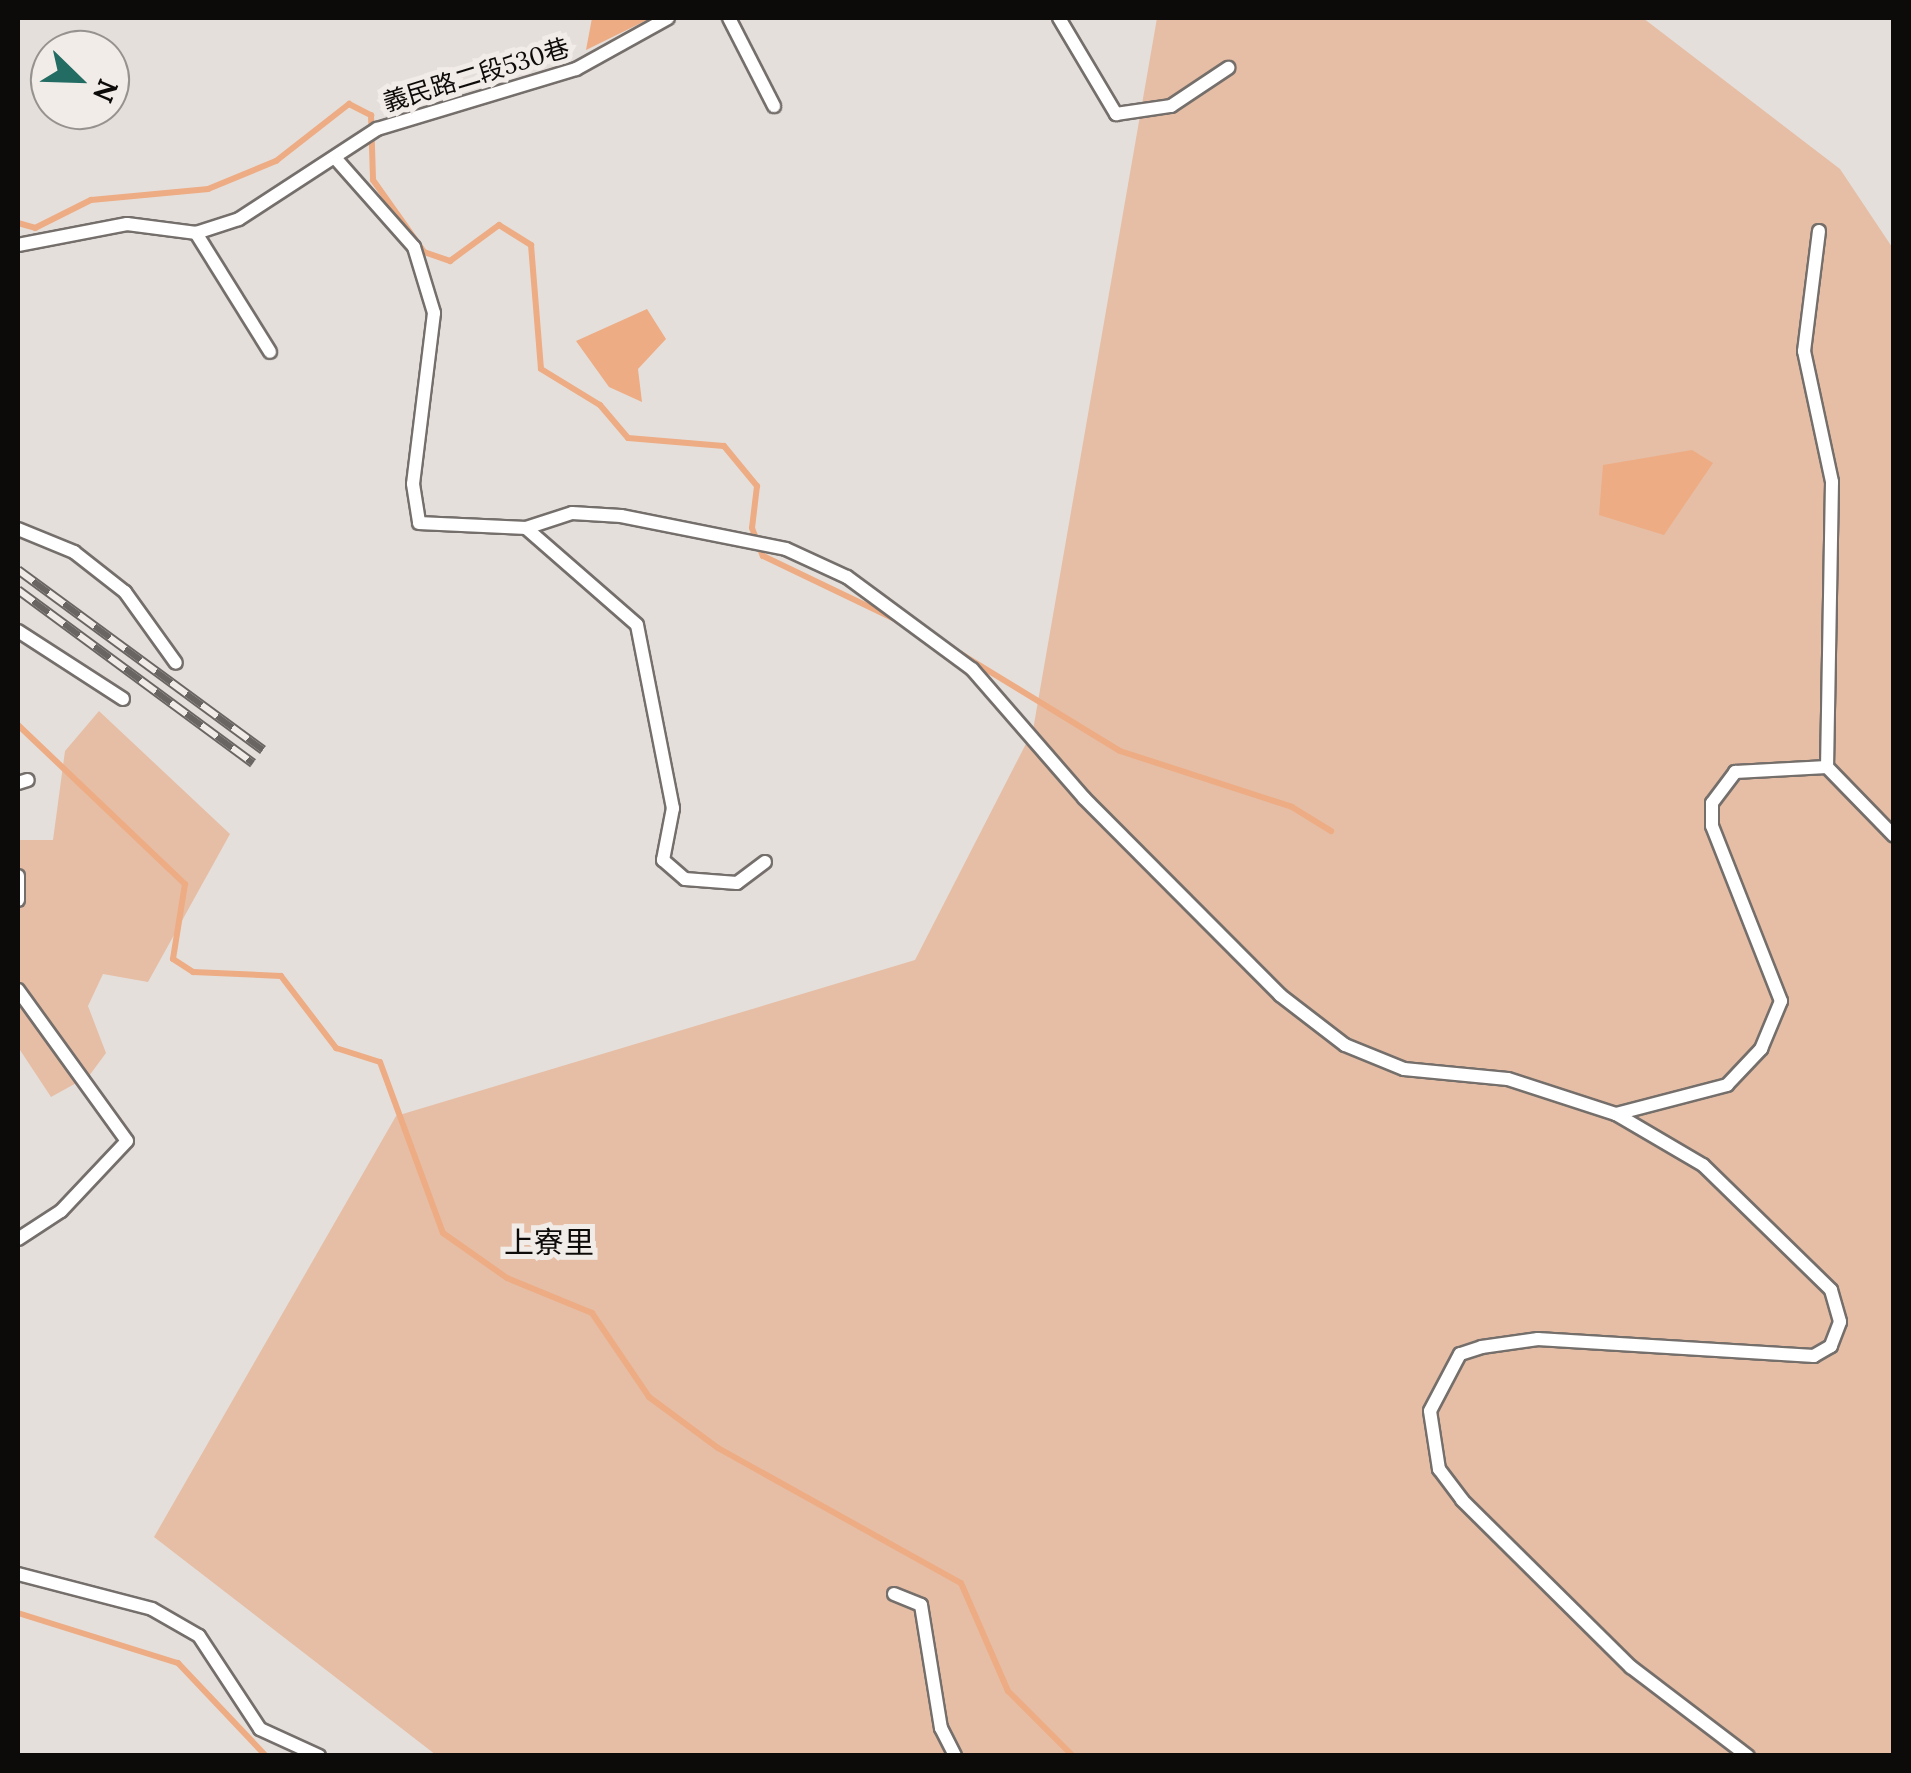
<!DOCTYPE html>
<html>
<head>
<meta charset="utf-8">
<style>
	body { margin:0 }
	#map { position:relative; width:1911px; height:1773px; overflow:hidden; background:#e5dfdb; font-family:Lora,"Noto Sans TC",serif }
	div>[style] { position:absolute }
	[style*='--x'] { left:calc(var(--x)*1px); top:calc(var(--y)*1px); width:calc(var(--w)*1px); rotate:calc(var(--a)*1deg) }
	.green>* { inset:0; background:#e6bea5 }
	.water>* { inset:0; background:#edac84 }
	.stream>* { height:6px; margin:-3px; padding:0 3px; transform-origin:3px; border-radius:3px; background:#edac84 }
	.roads { filter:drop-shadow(2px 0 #756f6c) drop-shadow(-2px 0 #756f6c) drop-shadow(0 2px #756f6c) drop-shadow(0 -2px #756f6c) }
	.service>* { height:12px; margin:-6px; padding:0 6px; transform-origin:6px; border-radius:6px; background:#fff }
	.rail>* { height:10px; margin-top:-5px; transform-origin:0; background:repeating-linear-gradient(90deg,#f2ece8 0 19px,#696563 0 38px); box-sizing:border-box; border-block:2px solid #696563 }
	span { translate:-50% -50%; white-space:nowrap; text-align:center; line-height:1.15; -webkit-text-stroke:10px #f2ece8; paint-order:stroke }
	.street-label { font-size:25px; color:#0d0b0a }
	.quarter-label { font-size:30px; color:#0d0b0a }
	.frame { position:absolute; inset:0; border:20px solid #0d0b0a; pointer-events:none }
	.north { position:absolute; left:30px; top:30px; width:100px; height:100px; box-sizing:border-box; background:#f2ece8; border:2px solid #96928f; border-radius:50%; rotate:113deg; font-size:28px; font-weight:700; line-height:40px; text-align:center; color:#0d0b0a }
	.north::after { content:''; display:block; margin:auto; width:35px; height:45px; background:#236c64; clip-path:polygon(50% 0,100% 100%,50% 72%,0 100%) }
</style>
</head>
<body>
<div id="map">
	<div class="green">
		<div style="clip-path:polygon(1157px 18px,1643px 18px,1840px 169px,1894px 250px,1893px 1755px,436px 1755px,154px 1537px,396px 1116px,915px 960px,1033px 730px)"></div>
		<div style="clip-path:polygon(99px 711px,230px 834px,148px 982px,103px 974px,88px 1006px,106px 1053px,89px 1076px,51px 1097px,18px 1047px,18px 840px,53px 840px,65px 751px)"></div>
	</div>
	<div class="water">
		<div style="clip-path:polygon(592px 18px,651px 18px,586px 50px)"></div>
		<div style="clip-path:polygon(647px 309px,666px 339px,638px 369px,642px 402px,609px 387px,576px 341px)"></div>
		<div style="clip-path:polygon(1692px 450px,1713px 463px,1664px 535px,1599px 515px,1603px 465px)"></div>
	</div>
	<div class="stream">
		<div style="--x:18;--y:223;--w:18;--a:16"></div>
		<div style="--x:35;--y:228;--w:63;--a:-26.6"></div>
		<div style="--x:91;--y:200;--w:118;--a:-5.4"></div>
		<div style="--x:208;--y:189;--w:74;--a:-22.4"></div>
		<div style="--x:276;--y:161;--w:93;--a:-38"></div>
		<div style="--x:349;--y:104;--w:25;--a:27"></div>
		<div style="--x:371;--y:115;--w:65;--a:88.2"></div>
		<div style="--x:373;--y:180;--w:88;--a:54.7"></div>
		<div style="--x:424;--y:252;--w:28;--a:19"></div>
		<div style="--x:450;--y:261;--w:61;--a:-36.3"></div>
		<div style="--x:499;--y:225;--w:38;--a:32"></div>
		<div style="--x:531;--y:245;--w:124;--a:85.4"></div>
		<div style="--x:541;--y:369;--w:69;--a:31.4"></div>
		<div style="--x:600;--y:405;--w:43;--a:49.7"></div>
		<div style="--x:628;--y:438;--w:96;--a:4.8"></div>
		<div style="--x:724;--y:446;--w:52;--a:50.5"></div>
		<div style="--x:757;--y:486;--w:42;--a:96.8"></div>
		<div style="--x:752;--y:528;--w:30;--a:69"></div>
		<div style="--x:763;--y:556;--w:153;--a:25.6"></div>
		<div style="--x:961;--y:654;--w:186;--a:31.4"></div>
		<div style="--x:1120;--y:751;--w:181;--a:18"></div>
		<div style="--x:1292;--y:807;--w:46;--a:31.6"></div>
		<div style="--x:18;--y:725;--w:231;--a:43.6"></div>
		<div style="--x:185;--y:884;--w:76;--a:99.1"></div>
		<div style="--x:173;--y:959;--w:24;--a:33"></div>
		<div style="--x:193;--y:972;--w:88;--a:2.6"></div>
		<div style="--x:281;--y:976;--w:91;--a:52.6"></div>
		<div style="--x:336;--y:1048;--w:46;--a:17.7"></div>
		<div style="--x:380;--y:1062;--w:182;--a:69.8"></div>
		<div style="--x:443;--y:1233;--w:78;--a:35.1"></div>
		<div style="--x:507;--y:1278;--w:92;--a:22.4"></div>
		<div style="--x:592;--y:1313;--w:102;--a:55.8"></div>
		<div style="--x:649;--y:1397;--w:86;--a:36.5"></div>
		<div style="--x:718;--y:1448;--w:278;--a:29.1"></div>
		<div style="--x:961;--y:1583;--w:118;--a:66.5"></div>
		<div style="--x:1008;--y:1691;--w:92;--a:45"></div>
		<div style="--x:18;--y:1613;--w:168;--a:17.4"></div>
		<div style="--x:178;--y:1663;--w:128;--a:46.6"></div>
	</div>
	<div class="roads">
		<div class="service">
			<div style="--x:729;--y:18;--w:99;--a:62.9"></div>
			<div style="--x:1059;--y:18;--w:112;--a:59.3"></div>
			<div style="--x:1116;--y:114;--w:56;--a:-8.3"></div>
			<div style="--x:1171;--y:106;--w:69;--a:-33.7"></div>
			<div style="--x:337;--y:160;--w:116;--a:48.5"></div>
			<div style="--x:414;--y:247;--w:69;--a:73.1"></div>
			<div style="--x:434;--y:313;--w:172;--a:97"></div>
			<div style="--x:413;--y:484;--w:39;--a:81"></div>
			<div style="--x:419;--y:523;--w:107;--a:2.7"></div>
			<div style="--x:526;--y:528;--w:147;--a:41.1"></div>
			<div style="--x:637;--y:625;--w:187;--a:78.9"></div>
			<div style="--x:673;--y:808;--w:53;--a:100.9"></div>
			<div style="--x:663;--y:860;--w:29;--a:41"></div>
			<div style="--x:685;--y:879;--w:52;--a:4.4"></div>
			<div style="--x:737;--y:883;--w:35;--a:-37"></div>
			<div style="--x:1819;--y:231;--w:121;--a:97.1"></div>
			<div style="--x:1804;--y:351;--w:134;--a:77.9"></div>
			<div style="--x:1832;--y:482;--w:285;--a:91"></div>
			<div style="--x:196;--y:233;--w:140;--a:58.1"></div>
			<div style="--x:18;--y:245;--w:111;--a:-10.9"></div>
			<div style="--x:127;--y:224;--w:70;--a:7.4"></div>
			<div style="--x:196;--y:233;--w:45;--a:-18"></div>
			<div style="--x:239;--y:219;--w:165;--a:-33.1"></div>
			<div style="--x:377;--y:129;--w:208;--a:-16.8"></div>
			<div style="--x:576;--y:69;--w:105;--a:-29"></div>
			<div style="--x:526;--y:528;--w:48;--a:-18.1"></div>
			<div style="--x:572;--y:513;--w:49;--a:3.5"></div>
			<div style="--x:621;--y:516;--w:168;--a:11.3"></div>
			<div style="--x:786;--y:549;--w:67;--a:24.7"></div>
			<div style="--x:847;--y:577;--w:155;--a:36.4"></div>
			<div style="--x:972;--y:669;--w:171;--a:49"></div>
			<div style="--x:1084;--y:798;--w:278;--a:45.1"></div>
			<div style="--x:1280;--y:995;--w:82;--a:37.6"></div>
			<div style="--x:1345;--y:1045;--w:64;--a:22.1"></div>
			<div style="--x:1404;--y:1069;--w:104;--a:5.5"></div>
			<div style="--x:1508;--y:1079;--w:114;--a:18"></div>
			<div style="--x:1616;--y:1114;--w:101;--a:30.4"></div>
			<div style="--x:1703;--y:1165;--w:179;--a:44.3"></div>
			<div style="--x:1831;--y:1290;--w:33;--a:74"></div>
			<div style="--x:1840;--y:1322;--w:26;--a:111"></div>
			<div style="--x:1831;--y:1346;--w:20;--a:150"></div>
			<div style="--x:1814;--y:1356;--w:277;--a:-176.5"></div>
			<div style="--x:1538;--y:1339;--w:57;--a:171.9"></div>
			<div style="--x:1482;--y:1347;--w:23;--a:162"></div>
			<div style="--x:1460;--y:1354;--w:64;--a:117.8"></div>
			<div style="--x:1430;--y:1411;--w:59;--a:81.2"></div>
			<div style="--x:1439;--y:1469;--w:39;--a:53"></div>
			<div style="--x:1462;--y:1500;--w:238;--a:44.7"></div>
			<div style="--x:1631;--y:1667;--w:147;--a:37.3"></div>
			<div style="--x:18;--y:529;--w:61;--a:22.3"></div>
			<div style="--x:74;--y:552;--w:65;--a:38.1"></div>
			<div style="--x:125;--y:592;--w:87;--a:54.3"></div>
			<div style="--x:18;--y:631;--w:125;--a:32.9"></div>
			<div style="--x:18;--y:783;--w:10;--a:-17"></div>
			<div style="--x:18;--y:876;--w:24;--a:90"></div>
			<div style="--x:18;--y:990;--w:186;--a:54.2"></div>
			<div style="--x:127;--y:1141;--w:96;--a:133.3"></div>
			<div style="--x:61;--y:1211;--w:51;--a:146.9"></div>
			<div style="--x:1616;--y:1114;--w:115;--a:-14.6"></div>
			<div style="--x:1727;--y:1085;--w:50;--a:-46.6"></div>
			<div style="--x:1761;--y:1049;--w:52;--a:-67.4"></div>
			<div style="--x:1781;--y:1001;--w:188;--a:-111.5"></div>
			<div style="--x:1712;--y:826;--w:23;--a:-90"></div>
			<div style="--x:1712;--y:803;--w:39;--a:-53"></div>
			<div style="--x:1735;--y:772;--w:92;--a:-3.1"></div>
			<div style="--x:1827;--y:767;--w:96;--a:45.8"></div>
			<div style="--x:18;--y:1574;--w:138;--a:14.6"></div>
			<div style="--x:152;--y:1609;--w:54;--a:29.9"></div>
			<div style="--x:199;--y:1636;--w:111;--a:56.7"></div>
			<div style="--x:260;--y:1729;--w:65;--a:24.6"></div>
			<div style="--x:894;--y:1594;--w:29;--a:22"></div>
			<div style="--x:921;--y:1605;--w:125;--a:80.8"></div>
			<div style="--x:941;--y:1728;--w:31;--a:63"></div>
		</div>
	</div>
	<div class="rail">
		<div style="--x:18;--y:570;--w:304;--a:36.3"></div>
		<div style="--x:18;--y:590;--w:292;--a:36.4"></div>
	</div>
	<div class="street-label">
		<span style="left:476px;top:75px;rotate:-17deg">義民路二段530巷</span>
	</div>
	<div class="quarter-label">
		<span style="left:549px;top:1242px">上寮里</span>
	</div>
	<div class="frame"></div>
	<div class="north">N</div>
</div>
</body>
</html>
